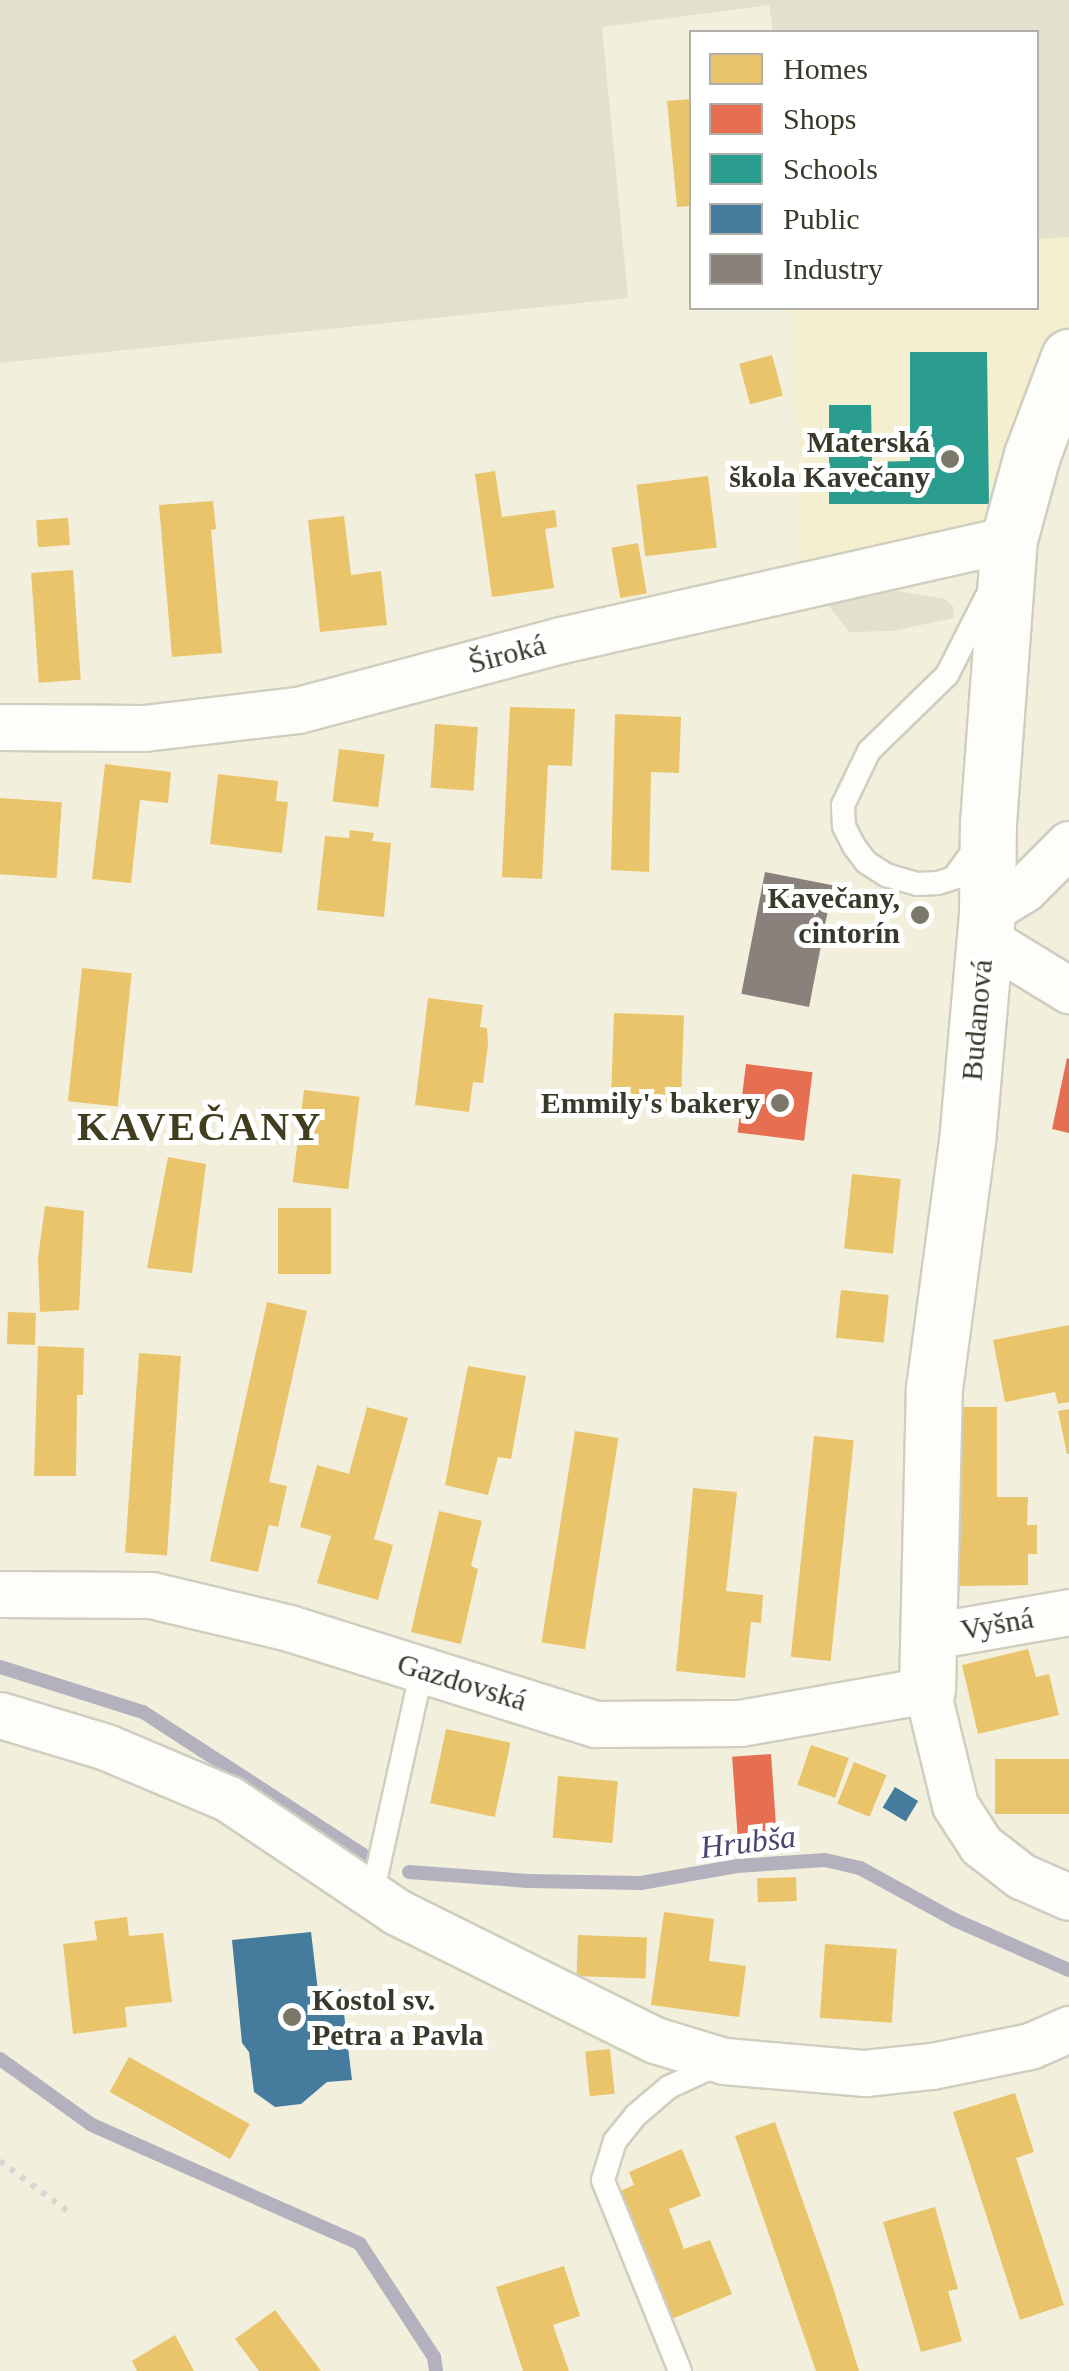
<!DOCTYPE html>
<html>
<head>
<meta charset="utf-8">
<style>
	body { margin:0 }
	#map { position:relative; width:1069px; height:2371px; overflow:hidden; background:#f2f0dd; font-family:Georgia,serif }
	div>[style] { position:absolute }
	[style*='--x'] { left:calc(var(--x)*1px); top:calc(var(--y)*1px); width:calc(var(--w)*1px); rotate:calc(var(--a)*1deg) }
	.built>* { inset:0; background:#f3efcf }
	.green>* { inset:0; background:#e3e1ce }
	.homes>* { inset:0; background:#e9c46a; transform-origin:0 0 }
	.shops>* { inset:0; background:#e76f51; transform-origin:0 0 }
	.schools>* { inset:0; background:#2a9d8f }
	.public>* { inset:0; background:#457b9d; transform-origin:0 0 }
	.industry>* { inset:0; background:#8a817c; transform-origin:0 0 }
	.stream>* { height:14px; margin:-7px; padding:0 7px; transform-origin:7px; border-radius:7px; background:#b4b1be }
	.path>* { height:6px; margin-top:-3px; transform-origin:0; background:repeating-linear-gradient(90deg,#d7d6d0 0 5px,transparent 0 13px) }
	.roads { filter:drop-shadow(2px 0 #d0cebf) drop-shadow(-2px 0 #d0cebf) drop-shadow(0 2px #d0cebf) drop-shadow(0 -2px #d0cebf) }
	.service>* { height:22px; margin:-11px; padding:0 11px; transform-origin:11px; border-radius:11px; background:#fdfdfa }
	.minor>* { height:45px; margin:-22.5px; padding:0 22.5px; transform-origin:22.5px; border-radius:22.5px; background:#fdfdfa }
	.tertiary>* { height:55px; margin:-27.5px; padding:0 27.5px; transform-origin:27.5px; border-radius:27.5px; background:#fdfdfa }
	.dots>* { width:28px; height:28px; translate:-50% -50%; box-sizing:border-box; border:5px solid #fff; border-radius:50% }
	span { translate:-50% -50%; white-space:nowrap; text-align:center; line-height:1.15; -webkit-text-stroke:10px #fff; paint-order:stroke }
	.poi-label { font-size:30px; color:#39382a; font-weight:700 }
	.right { translate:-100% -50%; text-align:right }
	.left { translate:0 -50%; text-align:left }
	.street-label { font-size:30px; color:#39382a }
	.water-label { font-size:32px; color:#4c456f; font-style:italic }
	.district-label { font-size:40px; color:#413e20; font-weight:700; letter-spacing:2.5px }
	.legend { position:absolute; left:689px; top:30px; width:350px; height:280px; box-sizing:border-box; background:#fff; border:2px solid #b0afaa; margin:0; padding:12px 18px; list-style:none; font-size:30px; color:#39382a }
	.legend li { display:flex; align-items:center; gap:20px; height:50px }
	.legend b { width:50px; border:2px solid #b0afaa }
</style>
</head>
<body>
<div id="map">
	<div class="built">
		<div style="clip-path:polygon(1069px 237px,1069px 357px,1009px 539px,801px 586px,794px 308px,1036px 308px,1037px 239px)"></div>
	</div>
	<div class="green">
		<div style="clip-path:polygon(0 0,1069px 0,1069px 237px,1037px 239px,1036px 32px,773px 32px,769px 5px,602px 27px,628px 298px,0 363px)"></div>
		<div style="clip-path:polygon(898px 591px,945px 599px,953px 606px,954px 618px,892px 631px,849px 632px,821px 596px)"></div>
	</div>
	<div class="homes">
		<div style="clip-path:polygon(692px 99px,692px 206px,677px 207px,667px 101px)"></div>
		<div style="left:772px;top:355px;width:42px;height:34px;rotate:75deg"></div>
		<div style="clip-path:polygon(495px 471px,502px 517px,555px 510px,557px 527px,545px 529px,554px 588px,492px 597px,475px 474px)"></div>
		<div style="left:708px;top:476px;width:72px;height:72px;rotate:83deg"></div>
		<div style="clip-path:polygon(213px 501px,216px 529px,211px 530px,222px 653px,172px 657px,159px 505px)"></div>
		<div style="clip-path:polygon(344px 516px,351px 575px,381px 571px,387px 625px,320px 632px,308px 520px)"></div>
		<div style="left:68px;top:518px;width:27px;height:32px;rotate:86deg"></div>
		<div style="left:638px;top:543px;width:51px;height:27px;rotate:80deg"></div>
		<div style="left:73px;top:570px;width:110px;height:42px;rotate:86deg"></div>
		<div style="clip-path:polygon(510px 707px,575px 709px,572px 766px,548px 765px,542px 879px,502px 877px)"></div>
		<div style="clip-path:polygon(615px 714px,681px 717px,679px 773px,651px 772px,649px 872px,611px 870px)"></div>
		<div style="left:435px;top:724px;width:43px;height:64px;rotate:4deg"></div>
		<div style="left:339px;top:749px;width:46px;height:53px;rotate:7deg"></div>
		<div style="clip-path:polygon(105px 764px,171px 772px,168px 803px,140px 800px,131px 883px,92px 879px)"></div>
		<div style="clip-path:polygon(218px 774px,278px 781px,276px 801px,288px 802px,282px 853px,210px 844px)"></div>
		<div style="left:0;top:798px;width:62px;height:76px;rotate:4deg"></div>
		<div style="clip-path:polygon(350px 830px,374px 833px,372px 841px,391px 843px,384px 917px,317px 910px,325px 836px,349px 838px)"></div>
		<div style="left:82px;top:968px;width:50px;height:134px;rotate:6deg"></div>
		<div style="clip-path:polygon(428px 998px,483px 1005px,480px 1027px,487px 1028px,488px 1044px,483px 1083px,473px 1082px,469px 1112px,415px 1105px)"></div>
		<div style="left:614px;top:1013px;width:70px;height:87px;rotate:2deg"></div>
		<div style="left:304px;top:1090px;width:56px;height:93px;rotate:7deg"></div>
		<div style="clip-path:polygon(168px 1157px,206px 1164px,192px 1273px,147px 1268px)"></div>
		<div style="left:852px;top:1174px;width:49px;height:75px;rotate:6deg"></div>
		<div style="clip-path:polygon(45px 1206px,84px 1211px,79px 1310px,40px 1312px,38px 1258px)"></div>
		<div style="left:331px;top:1208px;width:66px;height:53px;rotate:90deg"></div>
		<div style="left:841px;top:1290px;width:48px;height:48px;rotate:6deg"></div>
		<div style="clip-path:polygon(267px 1302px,307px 1311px,269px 1482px,287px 1486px,278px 1527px,269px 1525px,258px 1572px,210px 1561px)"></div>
		<div style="left:8px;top:1312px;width:28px;height:32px;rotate:2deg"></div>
		<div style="clip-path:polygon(1069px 1325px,1069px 1402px,1058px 1404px,1055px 1392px,1005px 1402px,993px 1340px)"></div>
		<div style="clip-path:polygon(38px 1346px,84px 1348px,83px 1395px,77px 1395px,76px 1476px,34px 1476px)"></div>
		<div style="left:139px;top:1353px;width:42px;height:200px;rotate:4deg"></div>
		<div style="clip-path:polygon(468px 1366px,526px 1376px,511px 1459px,498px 1457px,488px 1495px,445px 1485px)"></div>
		<div style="clip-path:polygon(367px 1407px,408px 1418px,374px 1539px,393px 1545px,378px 1600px,317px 1583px,331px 1536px,300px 1527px,317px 1465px,349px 1474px)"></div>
		<div style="clip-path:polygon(957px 1407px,997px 1407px,997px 1497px,1028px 1497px,1027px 1525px,1037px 1525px,1037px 1554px,1028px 1554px,1028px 1585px,959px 1586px)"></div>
		<div style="clip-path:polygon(1069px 1409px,1069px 1454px,1067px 1454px,1058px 1411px)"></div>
		<div style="left:575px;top:1431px;width:44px;height:214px;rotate:9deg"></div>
		<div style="left:814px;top:1436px;width:40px;height:222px;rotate:6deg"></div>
		<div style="clip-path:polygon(693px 1488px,737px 1492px,726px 1591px,763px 1595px,761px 1623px,751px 1622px,745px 1678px,676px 1671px)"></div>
		<div style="clip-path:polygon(439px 1511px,482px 1521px,471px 1566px,478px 1569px,461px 1644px,411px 1632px)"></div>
		<div style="clip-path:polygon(1028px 1649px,1036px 1677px,1049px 1674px,1059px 1715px,978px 1734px,962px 1665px)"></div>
		<div style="left:446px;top:1729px;width:66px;height:76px;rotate:12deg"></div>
		<div style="left:811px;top:1745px;width:40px;height:42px;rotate:19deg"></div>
		<div style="left:1069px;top:1759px;width:55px;height:74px;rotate:90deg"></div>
		<div style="left:854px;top:1762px;width:35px;height:45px;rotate:22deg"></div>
		<div style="left:558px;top:1776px;width:60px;height:62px;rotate:5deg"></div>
		<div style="left:796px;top:1877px;width:24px;height:39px;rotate:88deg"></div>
		<div style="clip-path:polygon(664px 1912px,714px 1919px,709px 1961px,746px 1966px,739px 2017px,651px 2005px)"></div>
		<div style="clip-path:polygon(127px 1917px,129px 1936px,163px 1933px,172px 2002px,125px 2007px,127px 2027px,73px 2034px,63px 1944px,97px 1940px,94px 1921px)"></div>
		<div style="left:578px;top:1935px;width:69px;height:41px;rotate:2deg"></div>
		<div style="left:825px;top:1944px;width:72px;height:74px;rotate:4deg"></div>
		<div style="left:610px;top:2049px;width:45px;height:25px;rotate:84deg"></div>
		<div style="left:129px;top:2057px;width:138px;height:40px;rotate:29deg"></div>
		<div style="clip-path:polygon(1015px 2093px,1034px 2152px,1016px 2158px,1064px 2305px,1020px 2320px,953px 2112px)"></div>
		<div style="clip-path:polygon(775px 2122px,832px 2284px,859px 2371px,816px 2371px,735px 2136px)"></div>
		<div style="clip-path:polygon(682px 2149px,701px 2196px,669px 2209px,684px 2249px,710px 2240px,732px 2294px,672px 2319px,620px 2191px,634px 2185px,629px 2172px)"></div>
		<div style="clip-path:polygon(935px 2207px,958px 2289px,948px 2291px,962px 2341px,921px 2352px,883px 2222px)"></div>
		<div style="clip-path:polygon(564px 2266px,580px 2316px,553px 2325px,569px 2371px,523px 2371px,496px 2287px)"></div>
		<div style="clip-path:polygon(275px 2310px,321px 2371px,259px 2371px,235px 2339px)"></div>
		<div style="clip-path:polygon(175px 2335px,194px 2371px,137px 2371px,132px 2361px)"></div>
	</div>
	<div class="shops">
		<div style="clip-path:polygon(1067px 1058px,1069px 1059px,1069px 1133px,1052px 1129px)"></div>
		<div style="left:746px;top:1064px;width:67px;height:69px;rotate:7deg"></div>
		<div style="left:771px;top:1754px;width:89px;height:39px;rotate:86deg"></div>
	</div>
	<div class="schools">
		<div style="clip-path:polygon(910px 352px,987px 352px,989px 504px,829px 504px,829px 405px,871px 405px,872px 462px,910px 461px)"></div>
	</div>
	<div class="public">
		<div style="left:895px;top:1787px;width:27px;height:24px;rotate:31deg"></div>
		<div style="clip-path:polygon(311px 1932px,318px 1991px,341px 1989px,352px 2080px,327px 2082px,301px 2104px,275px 2107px,254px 2092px,249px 2052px,242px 2043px,232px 1940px)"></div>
	</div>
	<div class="industry">
		<div style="left:765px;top:872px;width:69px;height:124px;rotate:11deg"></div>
	</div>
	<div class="stream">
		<div style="--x:0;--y:1667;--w:150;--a:17.5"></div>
		<div style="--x:143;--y:1712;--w:262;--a:33"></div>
		<div style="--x:409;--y:1872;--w:119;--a:4.3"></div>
		<div style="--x:528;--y:1881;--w:113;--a:1"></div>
		<div style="--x:641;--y:1883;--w:97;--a:-10"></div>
		<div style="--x:737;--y:1866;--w:88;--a:-3.9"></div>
		<div style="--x:825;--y:1860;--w:36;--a:13"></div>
		<div style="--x:860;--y:1868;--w:108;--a:28.7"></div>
		<div style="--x:955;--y:1920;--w:124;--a:23.7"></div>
		<div style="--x:0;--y:2059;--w:113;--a:35.7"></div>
		<div style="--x:92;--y:2125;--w:293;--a:23.9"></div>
		<div style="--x:360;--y:2244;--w:135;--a:56.8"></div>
		<div style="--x:434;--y:2357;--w:14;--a:82"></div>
	</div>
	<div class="path">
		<div style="--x:0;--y:2161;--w:91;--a:36.5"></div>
	</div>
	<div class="roads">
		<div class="service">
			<div style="--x:974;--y:850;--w:34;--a:126"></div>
			<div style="--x:954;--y:878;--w:17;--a:163"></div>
			<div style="--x:938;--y:883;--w:21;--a:177"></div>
			<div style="--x:917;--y:884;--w:32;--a:-164"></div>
			<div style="--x:886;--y:875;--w:24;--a:-147"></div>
			<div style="--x:866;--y:862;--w:20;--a:-127"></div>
			<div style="--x:854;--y:846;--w:22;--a:-117"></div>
			<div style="--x:844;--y:826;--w:21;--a:-93"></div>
			<div style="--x:843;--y:805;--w:60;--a:-64.3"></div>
			<div style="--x:869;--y:751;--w:109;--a:-44.3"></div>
			<div style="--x:947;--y:675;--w:86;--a:-63.1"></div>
			<div style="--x:372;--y:1895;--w:230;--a:-77.5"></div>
			<div style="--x:680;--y:2371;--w:206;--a:-112"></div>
			<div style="--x:603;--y:2180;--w:41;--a:-72.9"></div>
			<div style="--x:615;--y:2141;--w:33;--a:-51"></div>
			<div style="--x:636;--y:2115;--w:43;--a:-40.3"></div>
			<div style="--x:669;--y:2087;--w:57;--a:-24.8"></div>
		</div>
		<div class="minor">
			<div style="--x:0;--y:727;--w:144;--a:0.4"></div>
			<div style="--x:144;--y:728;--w:155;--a:-6.7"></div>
			<div style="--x:298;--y:710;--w:272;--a:-14.9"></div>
			<div style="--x:561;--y:640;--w:459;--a:-12.7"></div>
			<div style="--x:987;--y:912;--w:44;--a:-31.9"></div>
			<div style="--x:1024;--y:889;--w:64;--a:-45"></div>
			<div style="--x:984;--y:938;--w:100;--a:31.5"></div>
			<div style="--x:0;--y:1594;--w:151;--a:0.4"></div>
			<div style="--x:151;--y:1595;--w:142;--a:13.4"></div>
			<div style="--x:289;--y:1628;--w:321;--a:17.4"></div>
			<div style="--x:595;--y:1724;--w:145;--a:-0.4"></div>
			<div style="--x:740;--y:1723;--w:190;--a:-10"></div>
			<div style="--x:927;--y:1690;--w:118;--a:76.3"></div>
			<div style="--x:955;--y:1805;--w:48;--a:57"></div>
			<div style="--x:981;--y:1845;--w:51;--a:37.8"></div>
			<div style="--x:1021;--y:1876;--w:52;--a:23.6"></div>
			<div style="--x:926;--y:1637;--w:145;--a:-9.9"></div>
			<div style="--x:0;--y:1715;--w:111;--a:16.8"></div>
			<div style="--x:106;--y:1747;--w:134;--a:22.9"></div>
			<div style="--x:229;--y:1799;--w:202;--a:33.9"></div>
			<div style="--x:397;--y:1912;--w:288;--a:26.4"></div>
			<div style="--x:655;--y:2040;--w:72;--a:16.9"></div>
			<div style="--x:724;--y:2061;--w:142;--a:4.9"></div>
			<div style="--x:865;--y:2073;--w:67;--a:-6"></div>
			<div style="--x:932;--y:2066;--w:100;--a:-11.5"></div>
			<div style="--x:1030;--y:2046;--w:43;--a:-23.6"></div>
		</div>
		<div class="tertiary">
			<div style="--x:927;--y:1690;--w:302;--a:-88.7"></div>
			<div style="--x:934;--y:1388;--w:248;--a:-82.4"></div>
			<div style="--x:967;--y:1142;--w:231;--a:-85"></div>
			<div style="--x:987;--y:912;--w:89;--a:-89.4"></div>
			<div style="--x:988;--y:823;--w:285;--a:-85.8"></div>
			<div style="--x:1009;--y:539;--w:87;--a:-74.7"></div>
			<div style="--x:1032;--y:455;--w:105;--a:-69.3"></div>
		</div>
	</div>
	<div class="dots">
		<div style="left:950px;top:459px;background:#7a7869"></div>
		<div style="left:920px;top:915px;background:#7a7869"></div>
		<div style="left:780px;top:1103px;background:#7a7869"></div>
		<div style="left:292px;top:2017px;background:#7a7869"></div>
	</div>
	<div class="poi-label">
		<span class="right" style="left:930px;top:459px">Materská<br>škola Kavečany</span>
		<span class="right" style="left:900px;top:915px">Kavečany,<br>cintorín</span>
		<span class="right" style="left:760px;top:1103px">Emmily's bakery</span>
		<span class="left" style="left:312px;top:2017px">Kostol sv.<br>Petra a Pavla</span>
	</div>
	<div class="street-label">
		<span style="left:507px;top:654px;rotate:-15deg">Široká</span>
		<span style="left:977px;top:1020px;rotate:-85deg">Budanová</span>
		<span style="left:997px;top:1624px;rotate:-10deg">Vyšná</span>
		<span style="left:462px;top:1682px;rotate:17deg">Gazdovská</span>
	</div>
	<div class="water-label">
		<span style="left:748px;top:1842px;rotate:-7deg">Hrubša</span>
	</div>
	<div class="district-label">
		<span style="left:200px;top:1127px">KAVEČANY</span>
	</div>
	<ul class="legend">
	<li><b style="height:28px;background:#e9c46a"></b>Homes</li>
	<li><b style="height:28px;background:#e76f51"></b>Shops</li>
	<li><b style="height:28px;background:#2a9d8f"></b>Schools</li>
	<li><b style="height:28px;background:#457b9d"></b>Public</li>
	<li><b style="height:28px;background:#8a817c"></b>Industry</li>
	</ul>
</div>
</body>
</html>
